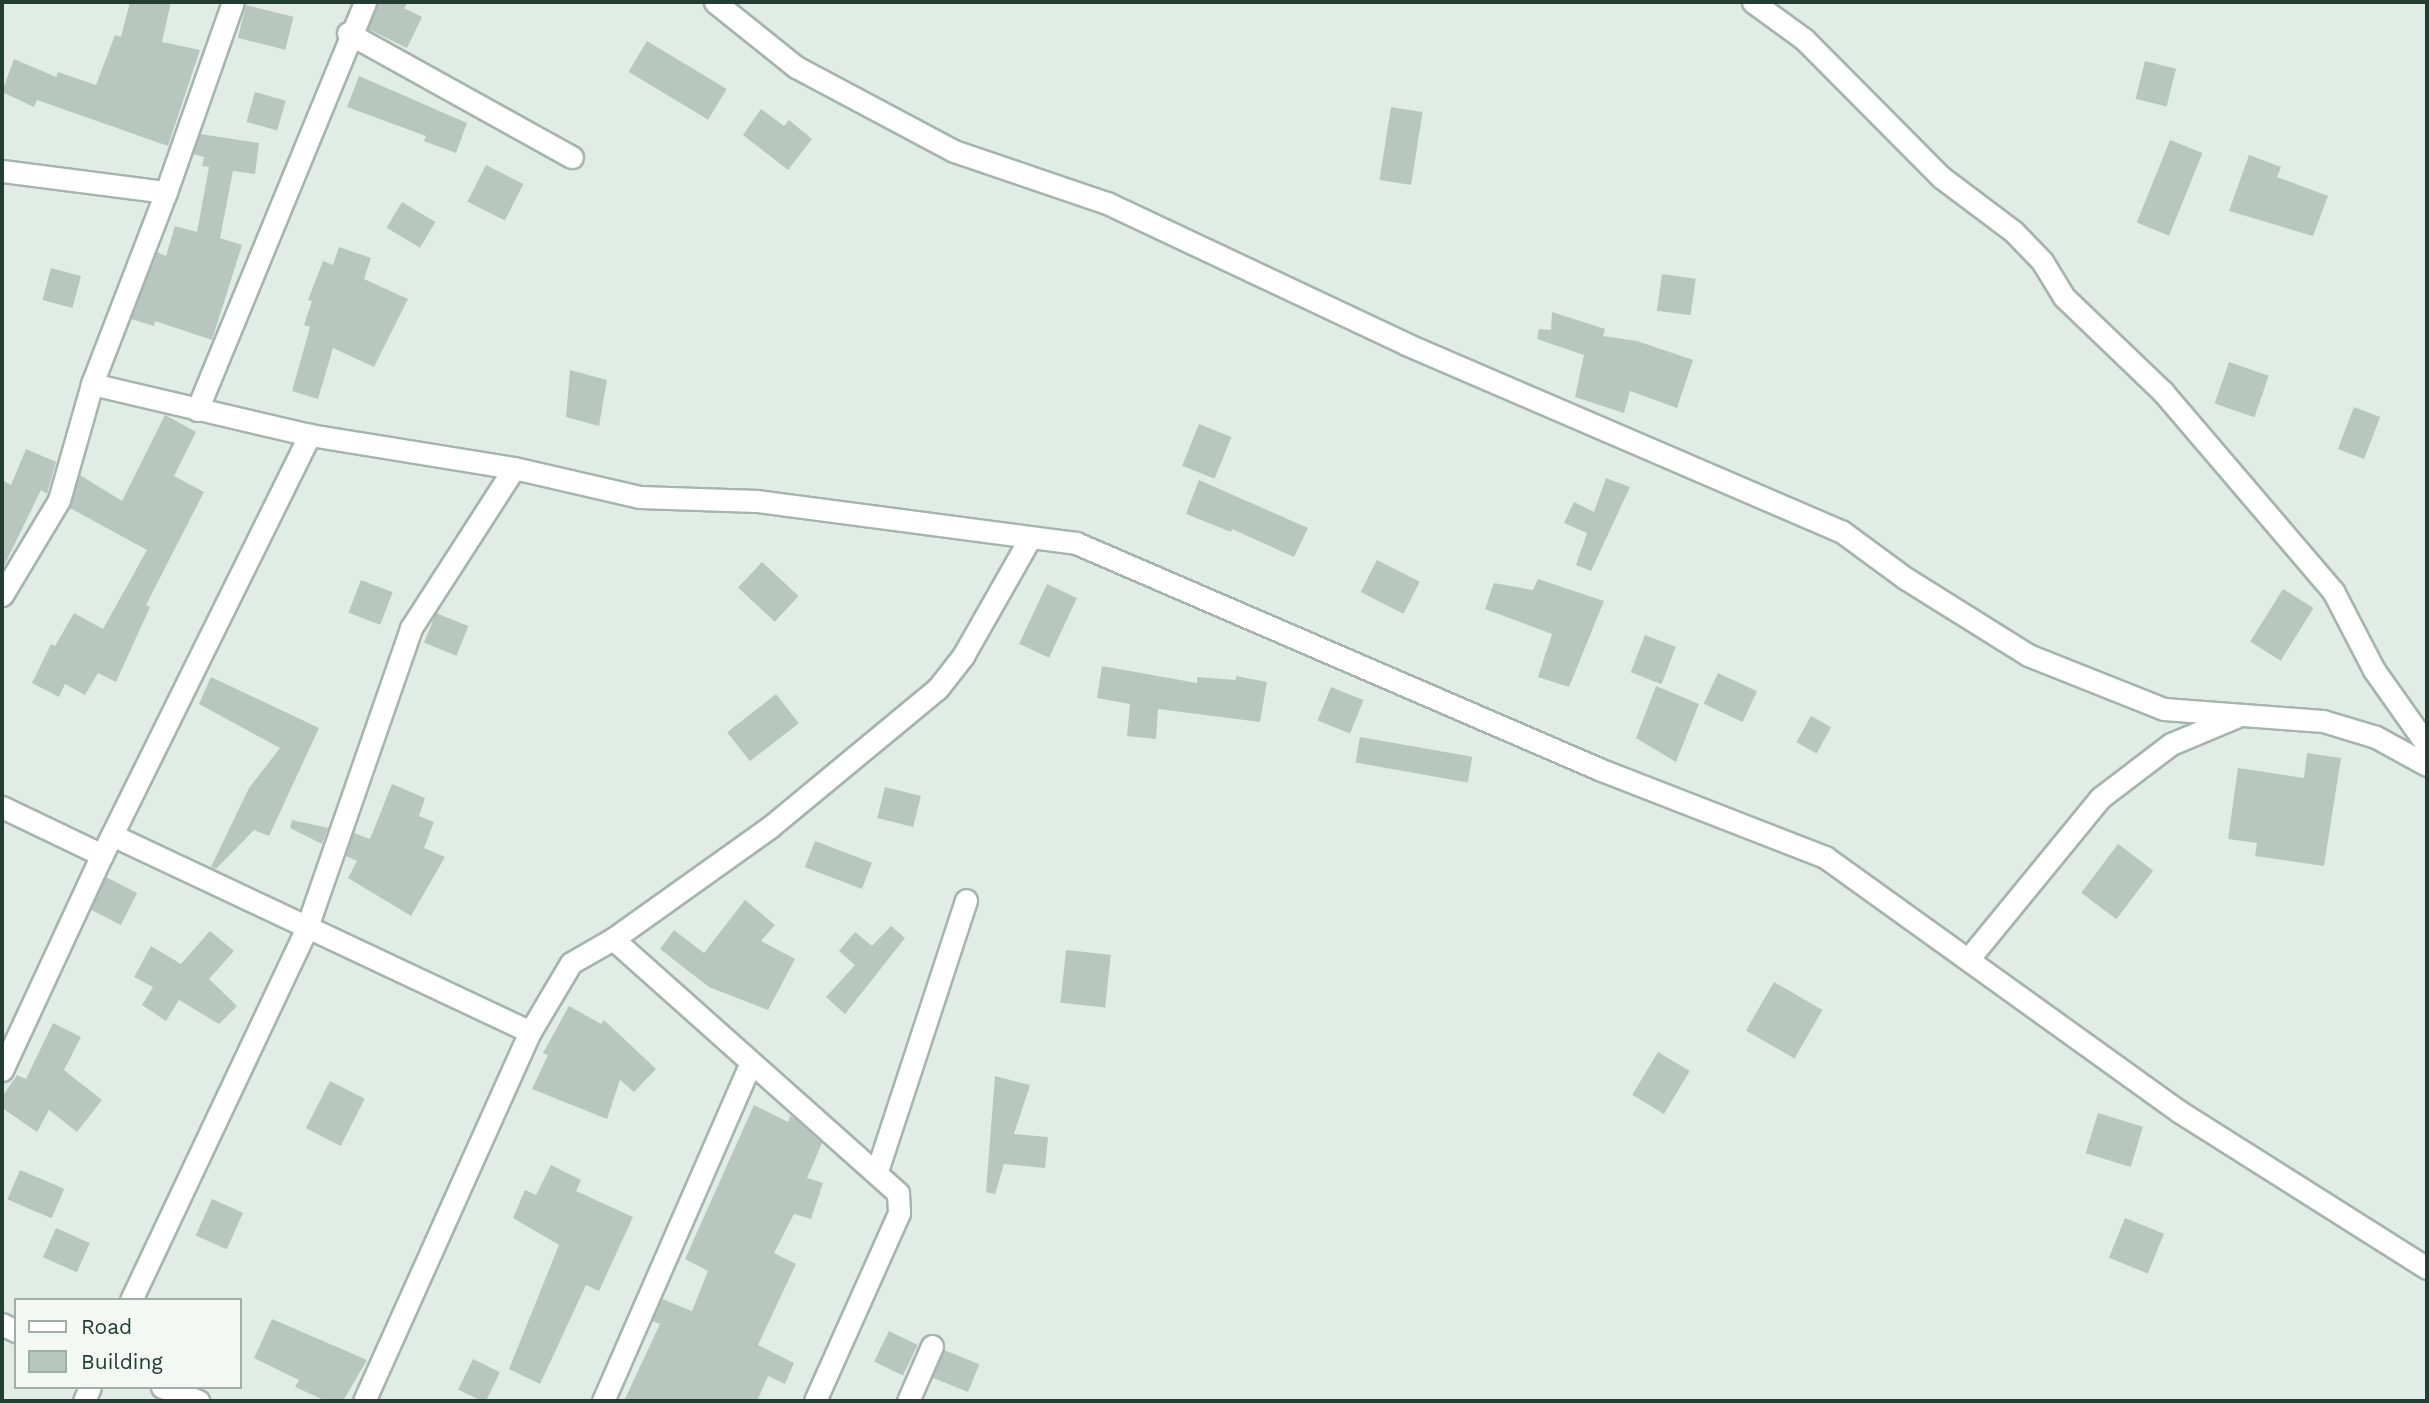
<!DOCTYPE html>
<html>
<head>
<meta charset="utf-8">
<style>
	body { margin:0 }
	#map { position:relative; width:2429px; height:1403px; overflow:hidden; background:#e2ece7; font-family:"Work Sans",sans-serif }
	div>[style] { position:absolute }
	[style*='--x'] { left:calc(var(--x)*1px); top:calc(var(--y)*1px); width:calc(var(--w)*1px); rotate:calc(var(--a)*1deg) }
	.building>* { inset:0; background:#b8c6c0; transform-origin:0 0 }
	.roads { filter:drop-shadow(2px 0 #a5b4ae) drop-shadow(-2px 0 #a5b4ae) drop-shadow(0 2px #a5b4ae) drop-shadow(0 -2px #a5b4ae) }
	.minor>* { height:21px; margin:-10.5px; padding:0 10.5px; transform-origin:10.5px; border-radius:10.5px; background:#fff }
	span { translate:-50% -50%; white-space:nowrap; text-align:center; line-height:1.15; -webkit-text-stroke:6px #f3f8f5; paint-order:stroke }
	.frame { position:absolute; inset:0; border:4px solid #233c34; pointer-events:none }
	.legend { position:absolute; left:14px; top:1298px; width:228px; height:91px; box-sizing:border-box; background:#f3f8f5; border:2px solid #a0ada8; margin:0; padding:9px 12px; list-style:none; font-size:21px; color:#233c34 }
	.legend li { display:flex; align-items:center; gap:14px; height:35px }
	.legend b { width:35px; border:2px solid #a0ada8 }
</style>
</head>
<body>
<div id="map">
	<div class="building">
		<div style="clip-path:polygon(130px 2px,171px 2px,162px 42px,200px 50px,168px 146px,37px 100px,34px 107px,2px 92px,14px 59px,56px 77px,58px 72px,96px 85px,115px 35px,121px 37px)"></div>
		<div style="clip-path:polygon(378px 2px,408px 2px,404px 8px,422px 17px,407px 48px,368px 29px)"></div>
		<div style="left:246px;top:5px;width:49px;height:34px;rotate:14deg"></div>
		<div style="left:647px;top:41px;width:93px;height:36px;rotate:31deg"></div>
		<div style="left:2145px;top:61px;width:32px;height:39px;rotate:14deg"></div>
		<div style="clip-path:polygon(359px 76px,467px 123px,456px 153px,424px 141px,426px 136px,347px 107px)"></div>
		<div style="left:255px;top:92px;width:32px;height:31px;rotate:16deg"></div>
		<div style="left:1391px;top:107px;width:32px;height:74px;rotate:9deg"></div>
		<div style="clip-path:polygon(761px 109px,784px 126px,789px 120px,812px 139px,788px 170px,743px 135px)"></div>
		<div style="clip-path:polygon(200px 134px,259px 143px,255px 174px,233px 171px,220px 238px,242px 245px,212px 340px,155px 321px,154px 326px,131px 319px,157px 252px,166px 256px,175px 226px,197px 232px,209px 167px,202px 166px,204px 157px,193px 154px)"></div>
		<div style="left:2170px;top:140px;width:35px;height:89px;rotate:22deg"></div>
		<div style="clip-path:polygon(2249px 155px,2281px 167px,2277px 177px,2328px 196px,2313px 236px,2229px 211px)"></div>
		<div style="left:486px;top:165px;width:42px;height:41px;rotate:27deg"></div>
		<div style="left:402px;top:202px;width:39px;height:30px;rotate:31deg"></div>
		<div style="clip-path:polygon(339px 247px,371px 258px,364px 279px,408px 299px,374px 367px,333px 348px,318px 399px,292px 391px,310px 327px,304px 325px,312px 301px,308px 300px,323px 261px,333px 265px)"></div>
		<div style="left:51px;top:268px;width:31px;height:33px;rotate:15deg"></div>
		<div style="left:1662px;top:274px;width:34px;height:37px;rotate:8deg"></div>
		<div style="clip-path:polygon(1552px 312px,1605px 329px,1603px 336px,1637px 341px,1693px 360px,1677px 408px,1630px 391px,1624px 413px,1575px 397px,1584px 355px,1537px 339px,1539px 329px,1551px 330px)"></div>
		<div style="left:2229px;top:362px;width:42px;height:44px;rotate:19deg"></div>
		<div style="clip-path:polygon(570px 370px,607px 380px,599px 426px,566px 417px)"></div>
		<div style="left:2354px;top:407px;width:28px;height:45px;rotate:21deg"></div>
		<div style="clip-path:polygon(165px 415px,196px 432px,174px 476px,204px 492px,146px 605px,150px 607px,116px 682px,98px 673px,85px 695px,65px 684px,59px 697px,32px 683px,51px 644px,55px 646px,74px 613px,103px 629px,147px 550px,70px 508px,80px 475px,122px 501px)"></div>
		<div style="left:1199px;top:424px;width:35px;height:45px;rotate:22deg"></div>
		<div style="clip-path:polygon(26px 449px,56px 462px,47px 494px,41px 490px,2px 570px,2px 480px,11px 485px)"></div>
		<div style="clip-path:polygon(1606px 478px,1630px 487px,1591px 571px,1576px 565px,1587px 533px,1564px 523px,1574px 502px,1594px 512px)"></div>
		<div style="clip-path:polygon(1199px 480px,1308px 528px,1294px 557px,1232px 529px,1231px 532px,1186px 514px)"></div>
		<div style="left:1377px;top:560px;width:48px;height:36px;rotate:27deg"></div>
		<div style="left:762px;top:562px;width:50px;height:35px;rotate:43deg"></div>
		<div style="clip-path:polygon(1538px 579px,1604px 601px,1569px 687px,1538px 677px,1552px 634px,1485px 609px,1494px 583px,1533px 590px)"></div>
		<div style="left:361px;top:580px;width:34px;height:35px;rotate:21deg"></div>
		<div style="left:1047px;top:584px;width:33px;height:66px;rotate:25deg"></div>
		<div style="left:2283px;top:589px;width:36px;height:62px;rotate:32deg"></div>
		<div style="left:436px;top:613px;width:35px;height:32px;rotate:22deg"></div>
		<div style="left:1645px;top:635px;width:33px;height:40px;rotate:21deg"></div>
		<div style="clip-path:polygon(1102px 666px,1197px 683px,1197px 677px,1236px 680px,1236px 676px,1267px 682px,1260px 722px,1158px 709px,1156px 739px,1127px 736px,1130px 704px,1097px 698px)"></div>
		<div style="left:1718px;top:673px;width:43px;height:34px;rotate:25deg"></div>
		<div style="clip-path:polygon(211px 677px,319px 728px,269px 836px,254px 830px,216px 869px,211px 867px,249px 788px,280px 748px,199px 704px)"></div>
		<div style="clip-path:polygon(1656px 686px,1699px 704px,1676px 762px,1636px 738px)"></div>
		<div style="left:1331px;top:687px;width:35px;height:36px;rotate:22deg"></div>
		<div style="left:776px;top:694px;width:37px;height:62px;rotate:52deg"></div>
		<div style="left:1811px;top:716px;width:23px;height:30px;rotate:29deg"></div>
		<div style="left:1360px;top:737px;width:114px;height:26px;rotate:10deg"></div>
		<div style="clip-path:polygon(2307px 753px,2341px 758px,2324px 866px,2255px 856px,2257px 843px,2228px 839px,2238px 768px,2304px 778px)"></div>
		<div style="clip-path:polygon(392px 784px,425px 798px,419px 816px,434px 822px,424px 848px,445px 857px,411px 916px,348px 878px,357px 861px,346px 856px,354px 833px,370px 839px)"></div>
		<div style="left:885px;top:787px;width:37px;height:32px;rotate:14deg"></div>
		<div style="clip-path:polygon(292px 820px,328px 828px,322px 844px,290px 828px)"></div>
		<div style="left:815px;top:841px;width:61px;height:28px;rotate:21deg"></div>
		<div style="left:2118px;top:844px;width:44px;height:61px;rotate:37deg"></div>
		<div style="left:106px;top:877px;width:35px;height:36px;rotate:27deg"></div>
		<div style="clip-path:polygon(745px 900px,775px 925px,761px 941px,795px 959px,768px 1010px,709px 987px,660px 949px,674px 930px,704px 953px)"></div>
		<div style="clip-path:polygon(891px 926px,905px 938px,845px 1014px,826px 997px,855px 965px,839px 951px,855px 932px,872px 946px)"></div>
		<div style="clip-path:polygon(210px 931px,234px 951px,209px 979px,237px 1006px,219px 1024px,179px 1000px,166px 1021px,142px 1005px,153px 987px,134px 977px,151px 946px,181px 964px)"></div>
		<div style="left:1066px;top:950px;width:45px;height:53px;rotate:6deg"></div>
		<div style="left:1774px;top:982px;width:56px;height:56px;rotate:30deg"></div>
		<div style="clip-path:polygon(569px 1006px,601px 1024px,604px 1020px,656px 1069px,634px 1092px,620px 1080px,607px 1119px,532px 1089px,548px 1055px,543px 1053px)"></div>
		<div style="clip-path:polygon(53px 1023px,81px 1037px,64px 1070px,102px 1100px,77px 1132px,49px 1110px,37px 1132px,2px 1108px,2px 1097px,17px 1075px,26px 1079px)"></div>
		<div style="left:1658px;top:1052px;width:37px;height:50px;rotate:31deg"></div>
		<div style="clip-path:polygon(995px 1076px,1030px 1085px,1014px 1134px,1048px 1137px,1045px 1168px,1004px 1164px,995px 1194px,986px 1192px)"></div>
		<div style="left:330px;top:1081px;width:39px;height:53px;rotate:27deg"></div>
		<div style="clip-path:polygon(754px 1105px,788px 1122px,790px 1116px,794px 1118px,822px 1143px,807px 1178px,823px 1183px,811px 1219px,794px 1214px,774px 1253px,796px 1264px,758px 1345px,794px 1363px,785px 1384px,768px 1376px,757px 1401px,624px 1401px,660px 1324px,652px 1321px,662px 1299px,692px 1311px,708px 1271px,685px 1259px)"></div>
		<div style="left:2098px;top:1113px;width:47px;height:42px;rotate:17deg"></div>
		<div style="clip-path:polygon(551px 1165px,581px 1180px,576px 1191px,633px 1217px,599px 1291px,586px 1285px,540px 1384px,509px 1369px,559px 1245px,513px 1218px,525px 1190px,536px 1195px)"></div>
		<div style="left:20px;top:1170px;width:48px;height:32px;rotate:23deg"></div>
		<div style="left:212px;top:1199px;width:34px;height:40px;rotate:24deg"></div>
		<div style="left:2125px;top:1218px;width:42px;height:43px;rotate:22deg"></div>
		<div style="left:56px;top:1228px;width:37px;height:32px;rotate:24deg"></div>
		<div style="clip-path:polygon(272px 1319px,367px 1360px,343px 1401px,326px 1401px,295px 1387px,299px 1380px,254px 1358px)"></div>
		<div style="left:889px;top:1331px;width:32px;height:34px;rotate:26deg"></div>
		<div style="left:944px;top:1350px;width:38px;height:30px;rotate:22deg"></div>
		<div style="left:473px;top:1359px;width:30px;height:34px;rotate:26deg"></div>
	</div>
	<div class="roads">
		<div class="minor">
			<div style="--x:715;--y:2;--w:104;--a:38.7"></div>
			<div style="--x:796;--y:67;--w:179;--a:28"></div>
			<div style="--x:954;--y:151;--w:162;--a:18.8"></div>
			<div style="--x:1107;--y:203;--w:331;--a:25.2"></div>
			<div style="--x:1406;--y:344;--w:473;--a:23.3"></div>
			<div style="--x:1841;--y:531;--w:79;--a:36.3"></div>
			<div style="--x:1905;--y:578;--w:145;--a:32"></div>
			<div style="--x:2028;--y:655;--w:146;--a:21.7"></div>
			<div style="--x:2164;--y:709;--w:159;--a:4.3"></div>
			<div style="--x:2323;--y:721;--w:55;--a:16.8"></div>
			<div style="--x:2376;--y:737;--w:58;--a:28.8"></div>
			<div style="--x:1753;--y:2;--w:63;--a:36"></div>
			<div style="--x:1804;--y:39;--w:194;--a:45.2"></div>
			<div style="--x:1941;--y:177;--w:90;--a:36.9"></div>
			<div style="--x:2013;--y:231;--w:42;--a:46"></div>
			<div style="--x:2042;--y:261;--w:42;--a:58.6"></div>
			<div style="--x:2064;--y:297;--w:137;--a:43.8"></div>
			<div style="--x:2163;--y:392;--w:262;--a:49.5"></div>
			<div style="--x:2333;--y:591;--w:89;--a:62.6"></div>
			<div style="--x:2374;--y:670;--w:92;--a:54.8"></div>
			<div style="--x:348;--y:33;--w:256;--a:29"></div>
			<div style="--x:2;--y:171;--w:165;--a:7.3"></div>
			<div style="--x:166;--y:192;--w:206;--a:111.1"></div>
			<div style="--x:166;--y:192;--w:201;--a:-70.6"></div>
			<div style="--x:197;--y:410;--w:441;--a:-67.6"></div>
			<div style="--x:2;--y:595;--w:111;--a:-59"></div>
			<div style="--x:59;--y:500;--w:121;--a:-74.1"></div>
			<div style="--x:92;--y:384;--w:224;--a:13.2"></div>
			<div style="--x:310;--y:435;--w:207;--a:9.2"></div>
			<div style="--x:514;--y:468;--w:129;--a:13"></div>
			<div style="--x:640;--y:497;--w:117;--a:2"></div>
			<div style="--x:757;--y:501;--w:322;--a:7.5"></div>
			<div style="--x:1076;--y:543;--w:570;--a:23.37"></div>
			<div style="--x:1599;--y:769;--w:243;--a:21.3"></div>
			<div style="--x:1825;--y:857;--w:437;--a:35.7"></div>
			<div style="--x:2180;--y:1112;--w:292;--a:32.3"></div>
			<div style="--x:2;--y:807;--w:111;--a:25.6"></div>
			<div style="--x:112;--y:835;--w:462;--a:25.2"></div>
			<div style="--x:613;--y:939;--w:382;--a:41.7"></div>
			<div style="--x:898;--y:1193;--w:20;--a:87"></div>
			<div style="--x:899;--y:1213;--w:206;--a:114.1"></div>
			<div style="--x:1970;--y:957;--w:205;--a:-50.7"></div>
			<div style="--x:2100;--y:798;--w:89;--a:-37.3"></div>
			<div style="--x:2171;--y:744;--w:73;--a:-22.7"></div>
			<div style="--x:2;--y:1070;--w:237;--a:-65.1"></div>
			<div style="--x:102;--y:855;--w:469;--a:-63.7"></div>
			<div style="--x:877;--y:1171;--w:285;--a:-71.8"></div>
			<div style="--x:131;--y:1300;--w:412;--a:-64.7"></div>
			<div style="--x:307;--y:927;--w:317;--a:-70.8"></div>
			<div style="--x:411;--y:628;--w:190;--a:-57.2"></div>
			<div style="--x:2;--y:1324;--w:16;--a:27"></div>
			<div style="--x:162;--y:1387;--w:39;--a:21"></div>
			<div style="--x:84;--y:1401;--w:15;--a:-67"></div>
			<div style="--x:364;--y:1401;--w:405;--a:-65.8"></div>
			<div style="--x:530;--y:1032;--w:80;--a:-59.3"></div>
			<div style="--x:571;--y:963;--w:48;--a:-29.7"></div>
			<div style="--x:613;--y:939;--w:193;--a:-35.5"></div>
			<div style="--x:770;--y:827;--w:218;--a:-39.6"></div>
			<div style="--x:938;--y:688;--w:41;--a:-52"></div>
			<div style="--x:963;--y:656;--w:136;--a:-60.4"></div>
			<div style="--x:603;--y:1401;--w:369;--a:-66.4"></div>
			<div style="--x:908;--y:1401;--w:60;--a:-66.4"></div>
		</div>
	</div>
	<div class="frame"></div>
	<ul class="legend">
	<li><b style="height:9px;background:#fff"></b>Road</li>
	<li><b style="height:19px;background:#b8c6c0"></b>Building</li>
	</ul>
</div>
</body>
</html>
